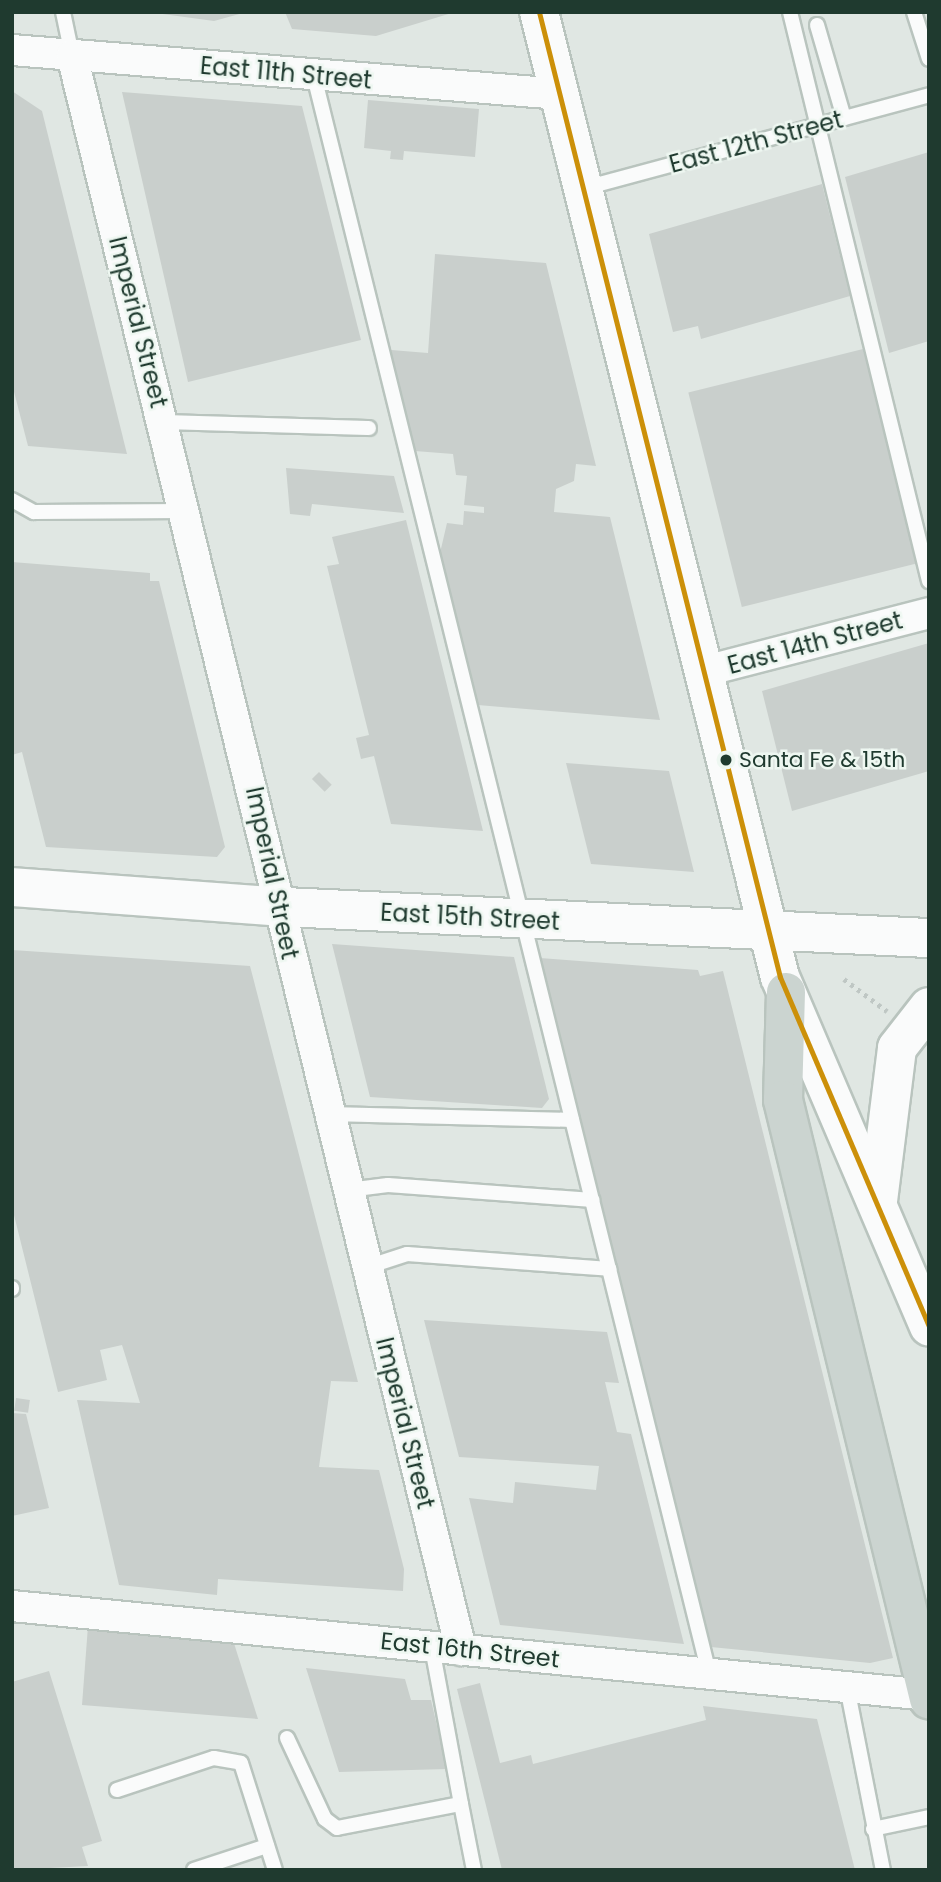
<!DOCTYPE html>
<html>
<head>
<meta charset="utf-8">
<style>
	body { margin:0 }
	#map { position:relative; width:941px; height:1882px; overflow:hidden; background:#e0e7e3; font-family:Poppins,sans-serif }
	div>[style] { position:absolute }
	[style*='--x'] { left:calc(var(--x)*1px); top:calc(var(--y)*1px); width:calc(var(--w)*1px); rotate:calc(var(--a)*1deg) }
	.building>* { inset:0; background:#c9cfcc; transform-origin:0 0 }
	.path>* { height:4.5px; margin-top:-2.25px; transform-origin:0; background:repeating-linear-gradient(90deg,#bfc7c4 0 3.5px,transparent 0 8.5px) }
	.roads { filter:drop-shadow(2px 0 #b9c4be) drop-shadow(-2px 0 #b9c4be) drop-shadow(0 2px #b9c4be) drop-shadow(0 -2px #b9c4be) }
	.lane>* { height:14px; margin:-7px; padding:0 7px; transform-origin:7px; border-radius:7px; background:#fafbfb }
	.street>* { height:30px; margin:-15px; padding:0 15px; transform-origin:15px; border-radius:15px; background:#fafbfb }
	.secondary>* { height:38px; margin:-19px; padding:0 19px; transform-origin:19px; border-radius:19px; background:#fafbfb }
	.primary>* { height:38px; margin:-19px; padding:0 19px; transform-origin:19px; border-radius:19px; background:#cbd4d0 }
	.bus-1>* { height:5px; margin:-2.5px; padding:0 2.5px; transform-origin:2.5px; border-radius:2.5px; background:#cc9009 }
	.dots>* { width:19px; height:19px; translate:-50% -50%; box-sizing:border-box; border:4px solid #eef7f1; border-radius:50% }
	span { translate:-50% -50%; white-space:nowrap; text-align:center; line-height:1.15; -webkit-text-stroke:5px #eef7f1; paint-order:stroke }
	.bus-label { font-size:22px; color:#1f3a2f }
	.left { translate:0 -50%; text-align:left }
	.street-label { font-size:24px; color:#1f3a2f }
	.frame { position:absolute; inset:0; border:14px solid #1f3a2f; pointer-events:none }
</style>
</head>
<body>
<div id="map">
	<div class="building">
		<div style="clip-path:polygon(148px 12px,243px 12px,243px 13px,214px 21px)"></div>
		<div style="clip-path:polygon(285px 12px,455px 12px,376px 36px,292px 29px)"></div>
		<div style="clip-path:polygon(12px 91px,42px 111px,127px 454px,28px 446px,12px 384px)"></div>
		<div style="clip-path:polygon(122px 92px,302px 106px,361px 340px,188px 382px)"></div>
		<div style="clip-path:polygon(368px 100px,479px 109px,475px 157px,404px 151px,403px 160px,390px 159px,391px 151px,364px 148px)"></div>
		<div style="clip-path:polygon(929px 152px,929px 341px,889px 353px,845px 177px)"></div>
		<div style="clip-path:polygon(822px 184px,850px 296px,701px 339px,698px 326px,673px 332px,649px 234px)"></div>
		<div style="clip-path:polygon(435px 254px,546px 263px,596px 466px,576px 464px,574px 481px,556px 489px,554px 512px,610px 517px,660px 720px,478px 705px,440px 553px,447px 523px,463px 525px,464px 511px,484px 513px,484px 507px,464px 505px,467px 476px,456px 475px,453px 454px,415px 451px,391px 350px,428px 353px)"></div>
		<div style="left:863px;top:349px;width:221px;height:180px;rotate:76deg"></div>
		<div style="clip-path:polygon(286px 468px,394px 476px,404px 513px,312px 504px,310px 516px,290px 514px)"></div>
		<div style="clip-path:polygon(406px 520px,483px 831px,391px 824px,374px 756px,361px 759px,356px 738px,369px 735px,327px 566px,339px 564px,332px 537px)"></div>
		<div style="clip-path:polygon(12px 562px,150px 573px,150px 581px,159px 581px,225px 847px,217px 857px,46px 847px,22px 752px,12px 755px)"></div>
		<div style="clip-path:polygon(929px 643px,929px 771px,792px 811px,762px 691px)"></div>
		<div style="clip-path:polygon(566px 763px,669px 771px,694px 872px,591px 864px)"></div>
		<div style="left:319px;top:772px;width:18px;height:10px;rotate:45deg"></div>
		<div style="clip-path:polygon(332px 944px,514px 957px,549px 1099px,542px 1108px,370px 1097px)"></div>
		<div style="clip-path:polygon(12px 950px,250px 966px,358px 1382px,331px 1381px,319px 1467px,379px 1470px,404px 1569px,403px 1591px,218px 1579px,217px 1595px,119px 1585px,77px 1400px,140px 1403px,122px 1345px,100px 1350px,107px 1380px,58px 1392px,12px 1207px)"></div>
		<div style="clip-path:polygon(540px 958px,698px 970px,700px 976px,723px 971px,893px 1658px,870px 1663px,711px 1647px)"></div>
		<div style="clip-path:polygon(424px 1320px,607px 1332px,619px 1383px,605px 1382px,617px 1432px,631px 1434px,684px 1644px,500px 1625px,469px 1498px,513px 1503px,515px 1482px,596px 1490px,599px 1466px,459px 1457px)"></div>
		<div style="left:16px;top:1398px;width:14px;height:13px;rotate:8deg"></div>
		<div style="clip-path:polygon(12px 1413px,26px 1414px,49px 1508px,12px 1516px)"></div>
		<div style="clip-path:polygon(88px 1626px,232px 1637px,258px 1719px,82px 1705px)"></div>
		<div style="clip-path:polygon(306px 1668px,405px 1679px,411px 1700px,431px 1700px,447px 1769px,339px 1772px)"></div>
		<div style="clip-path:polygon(49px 1671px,102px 1841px,82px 1847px,88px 1866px,12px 1870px,12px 1682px)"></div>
		<div style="clip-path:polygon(480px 1683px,500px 1763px,531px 1755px,533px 1764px,706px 1720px,703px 1706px,817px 1719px,855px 1870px,502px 1870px,457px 1689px)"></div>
	</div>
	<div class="path">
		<div style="--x:844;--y:979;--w:54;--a:36.7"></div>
	</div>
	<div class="roads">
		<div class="lane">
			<div style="--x:63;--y:12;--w:44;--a:78.2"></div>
			<div style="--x:790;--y:12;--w:586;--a:76.27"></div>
			<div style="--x:914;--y:12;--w:49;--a:72.3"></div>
			<div style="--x:817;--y:25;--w:97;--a:73.8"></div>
			<div style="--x:314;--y:76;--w:1645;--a:76.11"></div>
			<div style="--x:585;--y:188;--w:356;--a:-15.1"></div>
			<div style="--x:163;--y:422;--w:206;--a:1.7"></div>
			<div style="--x:12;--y:500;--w:25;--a:29"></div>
			<div style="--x:34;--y:512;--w:150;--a:-0.4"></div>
			<div style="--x:329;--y:1114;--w:243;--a:1.4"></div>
			<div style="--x:348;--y:1190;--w:40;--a:-7.1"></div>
			<div style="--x:388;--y:1185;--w:205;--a:4.2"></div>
			<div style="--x:367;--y:1267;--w:42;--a:-18"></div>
			<div style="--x:407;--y:1254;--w:203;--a:4.2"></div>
			<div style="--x:12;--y:1288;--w:1;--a:90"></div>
			<div style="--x:847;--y:1687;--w:187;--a:78.9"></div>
			<div style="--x:287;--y:1738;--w:89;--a:64.9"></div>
			<div style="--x:325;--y:1819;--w:15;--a:37"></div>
			<div style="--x:337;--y:1828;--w:126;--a:-11"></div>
			<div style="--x:461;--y:1804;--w:160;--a:-100.5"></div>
			<div style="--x:117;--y:1790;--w:102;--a:-18.3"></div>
			<div style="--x:214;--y:1758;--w:27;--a:10"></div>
			<div style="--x:241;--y:1763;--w:112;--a:72.4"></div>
			<div style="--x:461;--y:1804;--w:67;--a:78.9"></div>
			<div style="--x:873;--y:1829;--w:57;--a:-12.1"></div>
			<div style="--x:194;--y:1870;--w:77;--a:-18.2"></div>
		</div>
		<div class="street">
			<div style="--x:12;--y:50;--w:550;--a:4.59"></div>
			<div style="--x:72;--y:55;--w:1642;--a:76.29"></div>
			<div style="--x:701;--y:672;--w:236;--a:-14.5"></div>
			<div style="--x:12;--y:1606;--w:920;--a:5.55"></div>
		</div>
		<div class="secondary">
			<div style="--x:539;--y:12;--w:995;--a:75.98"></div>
			<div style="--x:780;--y:977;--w:380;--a:66.9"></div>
			<div style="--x:12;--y:887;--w:274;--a:4.2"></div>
			<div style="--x:285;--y:907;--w:645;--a:2.76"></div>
			<div style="--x:878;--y:1201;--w:154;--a:-82.9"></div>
			<div style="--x:897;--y:1048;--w:52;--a:-52"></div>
		</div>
		<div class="primary">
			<div style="--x:786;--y:992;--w:108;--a:91.6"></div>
			<div style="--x:783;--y:1100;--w:617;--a:76.3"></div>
		</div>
	</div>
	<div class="bus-1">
		<div style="--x:539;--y:12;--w:995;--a:75.98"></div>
		<div style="--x:780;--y:977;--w:379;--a:66.9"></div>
	</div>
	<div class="dots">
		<div style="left:726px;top:760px;background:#1f3a2f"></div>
	</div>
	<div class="bus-label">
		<span class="left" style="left:739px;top:760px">Santa Fe &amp; 15th</span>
	</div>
	<div class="street-label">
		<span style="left:286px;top:73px;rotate:5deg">East 11th Street</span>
		<span style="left:756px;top:142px;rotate:-15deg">East 12th Street</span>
		<span style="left:138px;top:322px;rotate:76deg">Imperial Street</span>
		<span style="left:815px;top:643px;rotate:-15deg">East 14th Street</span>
		<span style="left:272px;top:873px;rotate:78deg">Imperial Street</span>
		<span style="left:470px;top:917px;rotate:3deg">East 15th Street</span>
		<span style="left:405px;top:1423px;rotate:76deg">Imperial Street</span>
		<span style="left:470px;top:1650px;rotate:6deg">East 16th Street</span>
	</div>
	<div class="frame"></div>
</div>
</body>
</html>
